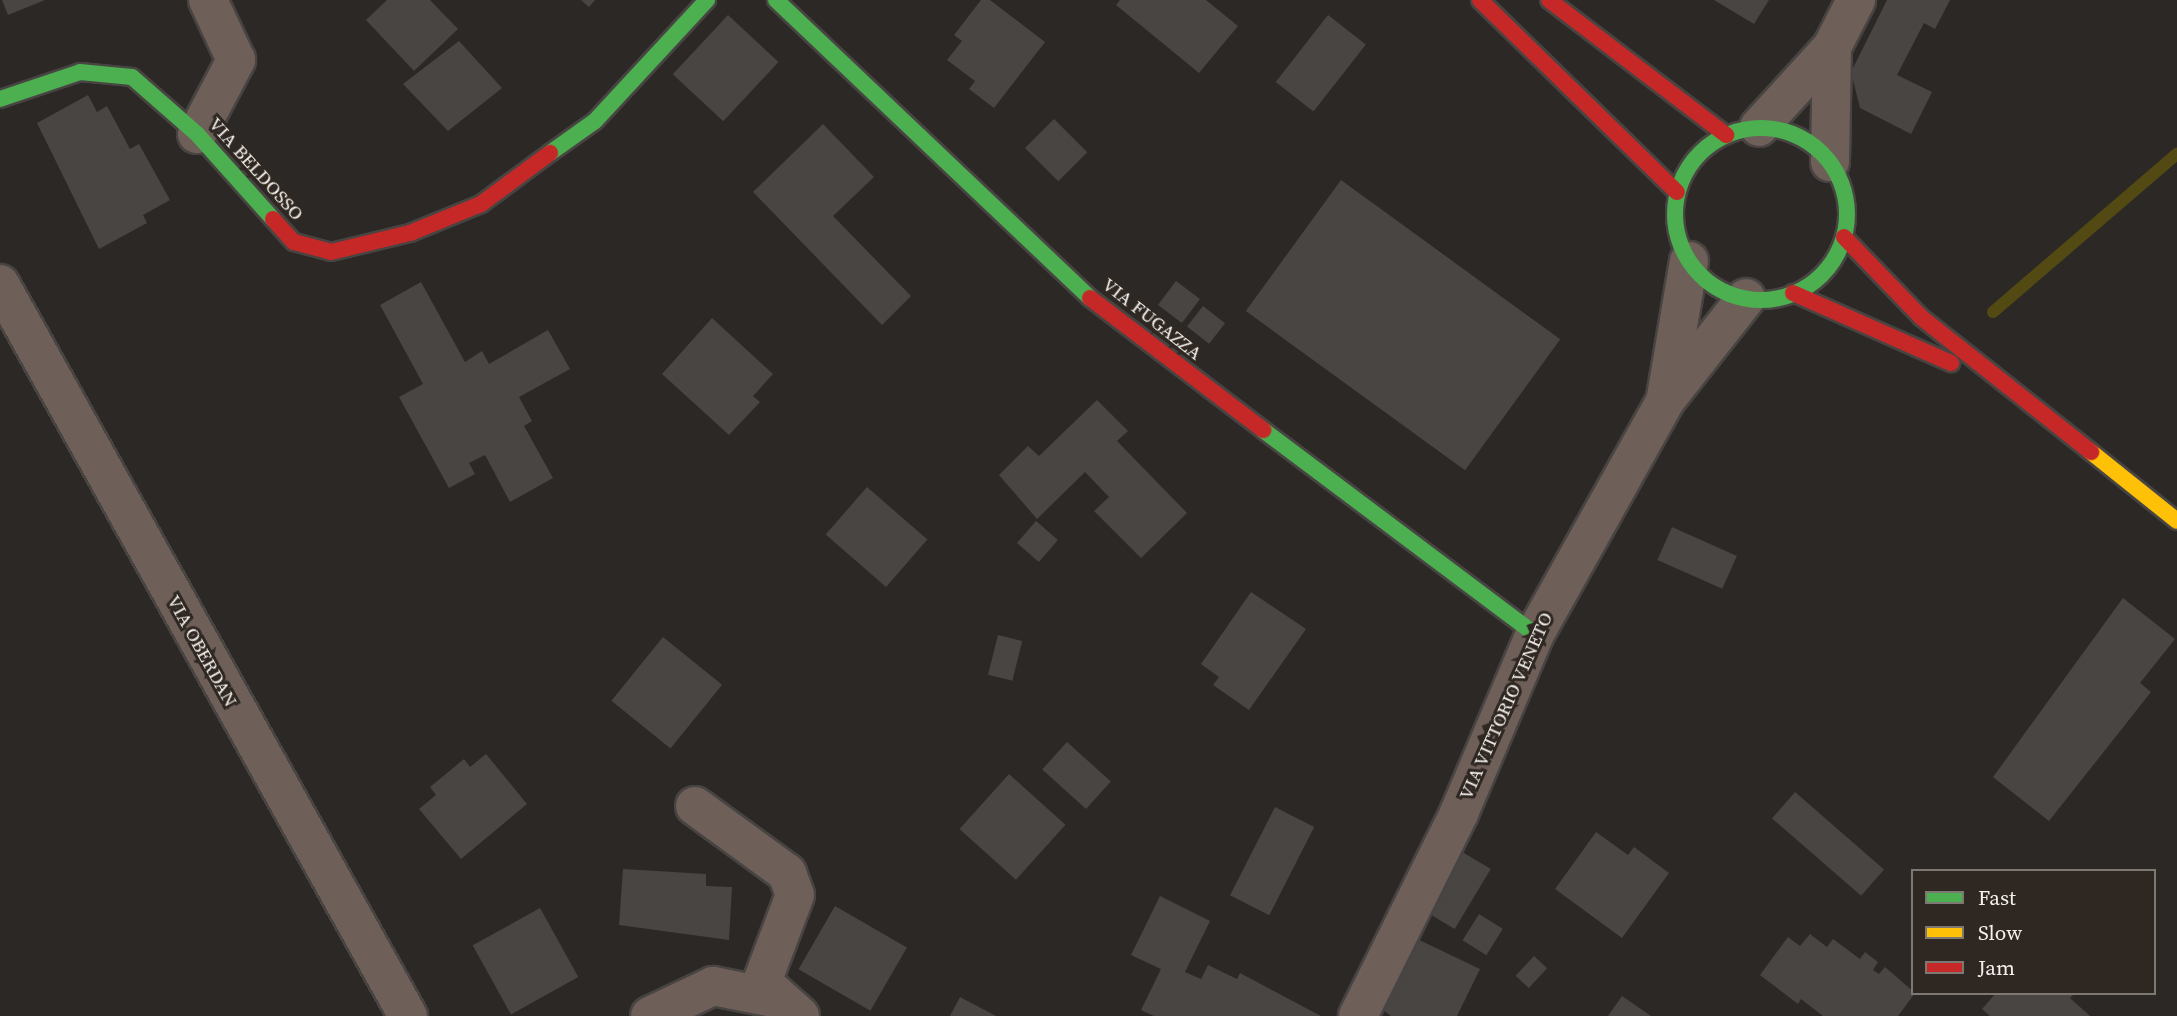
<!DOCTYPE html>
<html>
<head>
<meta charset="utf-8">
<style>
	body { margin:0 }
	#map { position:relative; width:2177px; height:1016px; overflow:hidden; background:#2c2825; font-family:"Source Serif 4",serif }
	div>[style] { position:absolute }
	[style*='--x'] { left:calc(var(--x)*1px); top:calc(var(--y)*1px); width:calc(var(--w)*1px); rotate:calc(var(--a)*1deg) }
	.stream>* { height:12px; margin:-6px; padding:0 6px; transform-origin:6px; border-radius:6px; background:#534a13 }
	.building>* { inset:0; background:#484542; transform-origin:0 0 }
	.roads { filter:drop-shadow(2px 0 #474442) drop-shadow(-2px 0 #474442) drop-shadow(0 2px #474442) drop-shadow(0 -2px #474442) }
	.street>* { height:38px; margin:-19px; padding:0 19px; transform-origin:19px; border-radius:19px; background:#6f5f59 }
	.fast>* { height:16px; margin:-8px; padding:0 8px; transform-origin:8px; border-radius:8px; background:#4caf50 }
	.fast>.ring { margin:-8px; padding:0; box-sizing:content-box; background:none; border:16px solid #4caf50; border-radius:50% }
	.slow>* { height:16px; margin:-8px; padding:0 8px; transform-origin:8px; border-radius:8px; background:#ffc107 }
	.jam>* { height:16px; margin:-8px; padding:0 8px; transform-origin:8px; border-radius:8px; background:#c62828 }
	span { translate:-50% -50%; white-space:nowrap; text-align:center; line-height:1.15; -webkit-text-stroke:6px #2f2822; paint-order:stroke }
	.street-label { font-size:19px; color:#f5f0ed }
	.legend { position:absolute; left:1911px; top:869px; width:245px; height:126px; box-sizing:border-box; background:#2f2822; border:2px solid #7e7873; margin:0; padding:9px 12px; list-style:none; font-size:21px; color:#f5f0ed }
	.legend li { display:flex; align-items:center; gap:14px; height:35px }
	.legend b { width:35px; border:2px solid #7e7873 }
</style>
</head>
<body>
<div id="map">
	<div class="stream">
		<div style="--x:1993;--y:312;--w:243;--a:-40.7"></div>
	</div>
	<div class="building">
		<div style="clip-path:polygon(2px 0,45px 0,8px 15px)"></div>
		<div style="clip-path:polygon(387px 0,430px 0,458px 29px,414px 71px,366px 20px)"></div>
		<div style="clip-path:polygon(581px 0,595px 0,589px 7px)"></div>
		<div style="clip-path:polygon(981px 0,990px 0,1045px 42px,994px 108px,969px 89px,975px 81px,947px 60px,962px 41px,954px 35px)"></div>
		<div style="clip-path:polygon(1120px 0,1206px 0,1238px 26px,1199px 73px,1116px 5px)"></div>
		<div style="clip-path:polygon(1714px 0,1769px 0,1754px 24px)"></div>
		<div style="clip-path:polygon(1887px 0,1950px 0,1935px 29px,1924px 23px,1897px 75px,1932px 92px,1911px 134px,1860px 108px,1851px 72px)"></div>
		<div style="left:728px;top:15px;width:69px;height:81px;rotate:43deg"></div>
		<div style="left:1328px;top:15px;width:48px;height:85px;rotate:38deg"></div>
		<div style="clip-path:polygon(459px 41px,502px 88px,448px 131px,403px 84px)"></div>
		<div style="clip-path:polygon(88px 95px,97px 112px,107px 106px,130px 149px,139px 144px,170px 200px,143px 215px,147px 223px,99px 249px,37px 123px)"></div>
		<div style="left:1054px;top:119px;width:47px;height:41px;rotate:45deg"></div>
		<div style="clip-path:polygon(823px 124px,874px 177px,833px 216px,911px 296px,882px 325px,753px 192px)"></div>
		<div style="left:1341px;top:180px;width:271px;height:162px;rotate:36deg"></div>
		<div style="left:1176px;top:281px;width:30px;height:30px;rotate:37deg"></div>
		<div style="clip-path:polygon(421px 282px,465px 362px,482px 351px,489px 364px,548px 330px,570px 369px,519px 397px,532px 421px,524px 426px,553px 478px,510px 502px,485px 455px,469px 463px,475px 474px,449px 488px,399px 397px,423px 384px,380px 305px)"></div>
		<div style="left:1203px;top:306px;width:28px;height:26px;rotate:38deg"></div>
		<div style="clip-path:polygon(712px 318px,773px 374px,753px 396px,760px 402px,729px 435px,662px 374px)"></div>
		<div style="clip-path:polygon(1097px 400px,1128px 431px,1117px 441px,1187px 513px,1141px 558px,1094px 511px,1109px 497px,1085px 472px,1037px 519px,999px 475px,1028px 446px,1039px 456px)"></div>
		<div style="left:867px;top:487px;width:80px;height:63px;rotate:41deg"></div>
		<div style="left:1036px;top:521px;width:29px;height:29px;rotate:41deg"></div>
		<div style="left:1672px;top:527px;width:71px;height:36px;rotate:24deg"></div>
		<div style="clip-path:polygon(1251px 592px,1306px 629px,1249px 710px,1213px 685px,1219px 677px,1201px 664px)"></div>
		<div style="clip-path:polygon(2123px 598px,2175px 639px,2140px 683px,2151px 692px,2049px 821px,1993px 777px)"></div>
		<div style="left:998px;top:635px;width:25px;height:41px;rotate:14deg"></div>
		<div style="left:663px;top:637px;width:76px;height:82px;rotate:39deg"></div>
		<div style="left:1067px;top:742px;width:59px;height:37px;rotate:42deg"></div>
		<div style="clip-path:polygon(486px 754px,527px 804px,461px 859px,419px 809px,436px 795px,430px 787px,464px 759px,470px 767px)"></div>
		<div style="left:1009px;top:774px;width:76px;height:74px;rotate:42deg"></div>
		<div style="left:1795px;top:792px;width:118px;height:35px;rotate:41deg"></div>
		<div style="left:1275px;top:807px;width:44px;height:99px;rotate:27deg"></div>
		<div style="clip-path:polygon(1596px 832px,1628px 855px,1634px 847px,1669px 873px,1622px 938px,1555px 889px)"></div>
		<div style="left:1459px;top:850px;width:37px;height:70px;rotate:31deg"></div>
		<div style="clip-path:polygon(623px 869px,706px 874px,706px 886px,732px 887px,729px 940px,619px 925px)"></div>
		<div style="clip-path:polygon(1160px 896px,1210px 921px,1185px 972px,1201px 979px,1208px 965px,1237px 979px,1240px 973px,1321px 1016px,1154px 1016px,1141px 1010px,1161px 969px,1131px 955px)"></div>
		<div style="left:835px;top:906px;width:83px;height:73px;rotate:30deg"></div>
		<div style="left:540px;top:908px;width:79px;height:77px;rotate:61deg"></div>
		<div style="left:1479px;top:914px;width:28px;height:31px;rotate:32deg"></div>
		<div style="clip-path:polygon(1810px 934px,1827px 947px,1833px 939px,1860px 959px,1865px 952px,1878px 962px,1873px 970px,1879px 974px,1885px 967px,1915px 993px,1898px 1016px,1823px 1016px,1801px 999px,1798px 1004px,1760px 975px,1788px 937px,1800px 946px)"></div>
		<div style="clip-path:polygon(1413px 937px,1480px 969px,1457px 1016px,1391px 1016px,1379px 1007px)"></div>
		<div style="left:1534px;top:956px;width:18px;height:27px;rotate:43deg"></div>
		<div style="clip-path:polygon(1996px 993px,2075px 993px,2070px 998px,2090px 1016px,1990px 1016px,1982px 1009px)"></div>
		<div style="clip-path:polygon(1622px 996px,1651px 1016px,1608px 1016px)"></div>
		<div style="clip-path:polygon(960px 997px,996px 1016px,950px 1016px)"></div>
	</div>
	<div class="roads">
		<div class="street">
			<div style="--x:1759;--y:127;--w:108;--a:-47.6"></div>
			<div style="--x:1832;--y:47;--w:53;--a:-62.9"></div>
			<div style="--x:197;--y:134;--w:84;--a:-62.2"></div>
			<div style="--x:236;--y:60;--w:66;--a:-115"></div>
			<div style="--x:1830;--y:162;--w:115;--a:-89"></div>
			<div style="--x:0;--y:284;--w:838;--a:60.87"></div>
			<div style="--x:1666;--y:397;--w:138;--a:-80.4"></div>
			<div style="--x:695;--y:806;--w:114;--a:36.1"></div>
			<div style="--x:787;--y:873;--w:23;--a:70"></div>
			<div style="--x:795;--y:895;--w:93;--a:110.8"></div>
			<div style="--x:762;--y:982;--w:51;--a:41.8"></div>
			<div style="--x:650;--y:1016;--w:70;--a:-25.5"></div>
			<div style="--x:713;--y:986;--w:66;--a:11.3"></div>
			<div style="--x:1358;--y:1016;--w:227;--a:-63.5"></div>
			<div style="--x:1459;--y:813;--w:194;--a:-67"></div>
			<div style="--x:1535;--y:634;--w:267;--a:-60.8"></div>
			<div style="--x:1665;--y:401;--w:131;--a:-51.8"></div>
		</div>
		<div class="fast">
			<div style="--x:776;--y:0;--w:433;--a:43.5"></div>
			<div style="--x:0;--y:99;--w:84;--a:-18.6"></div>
			<div style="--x:80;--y:72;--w:52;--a:5.5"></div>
			<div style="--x:132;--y:77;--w:86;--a:41.2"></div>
			<div style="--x:197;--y:134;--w:114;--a:48.2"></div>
			<div class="ring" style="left:1675px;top:128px;width:156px;height:156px"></div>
			<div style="--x:550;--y:153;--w:55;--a:-35.4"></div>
			<div style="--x:595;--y:121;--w:165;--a:-47.2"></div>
			<div style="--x:1263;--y:430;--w:340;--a:36.9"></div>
		</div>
		<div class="slow">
			<div style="--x:2091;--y:452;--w:110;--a:38.7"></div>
		</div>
		<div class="jam">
			<div style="--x:1480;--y:0;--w:275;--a:44.3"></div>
			<div style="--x:1549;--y:0;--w:223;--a:37.3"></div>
			<div style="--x:273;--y:219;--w:31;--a:48"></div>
			<div style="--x:294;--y:242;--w:38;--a:15"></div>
			<div style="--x:331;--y:252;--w:81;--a:-13.5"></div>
			<div style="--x:410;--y:233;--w:77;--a:-22.2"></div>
			<div style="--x:481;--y:204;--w:86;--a:-36.5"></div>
			<div style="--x:1844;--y:237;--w:112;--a:46.1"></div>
			<div style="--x:1922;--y:318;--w:216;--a:38.4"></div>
			<div style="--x:1793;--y:293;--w:173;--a:23.9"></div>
			<div style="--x:1090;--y:298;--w:218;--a:37.3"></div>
		</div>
	</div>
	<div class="street-label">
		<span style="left:256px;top:169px;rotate:48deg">VIA BELDOSSO</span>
		<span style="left:1152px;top:319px;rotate:38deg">VIA FUGAZZA</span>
		<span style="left:202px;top:651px;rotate:61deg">VIA OBERDAN</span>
		<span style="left:1506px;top:706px;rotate:-66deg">VIA VITTORIO VENETO</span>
	</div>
	<ul class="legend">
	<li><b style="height:9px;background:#4caf50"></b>Fast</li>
	<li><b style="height:9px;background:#ffc107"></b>Slow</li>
	<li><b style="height:9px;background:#c62828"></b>Jam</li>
	</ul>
</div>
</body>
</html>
